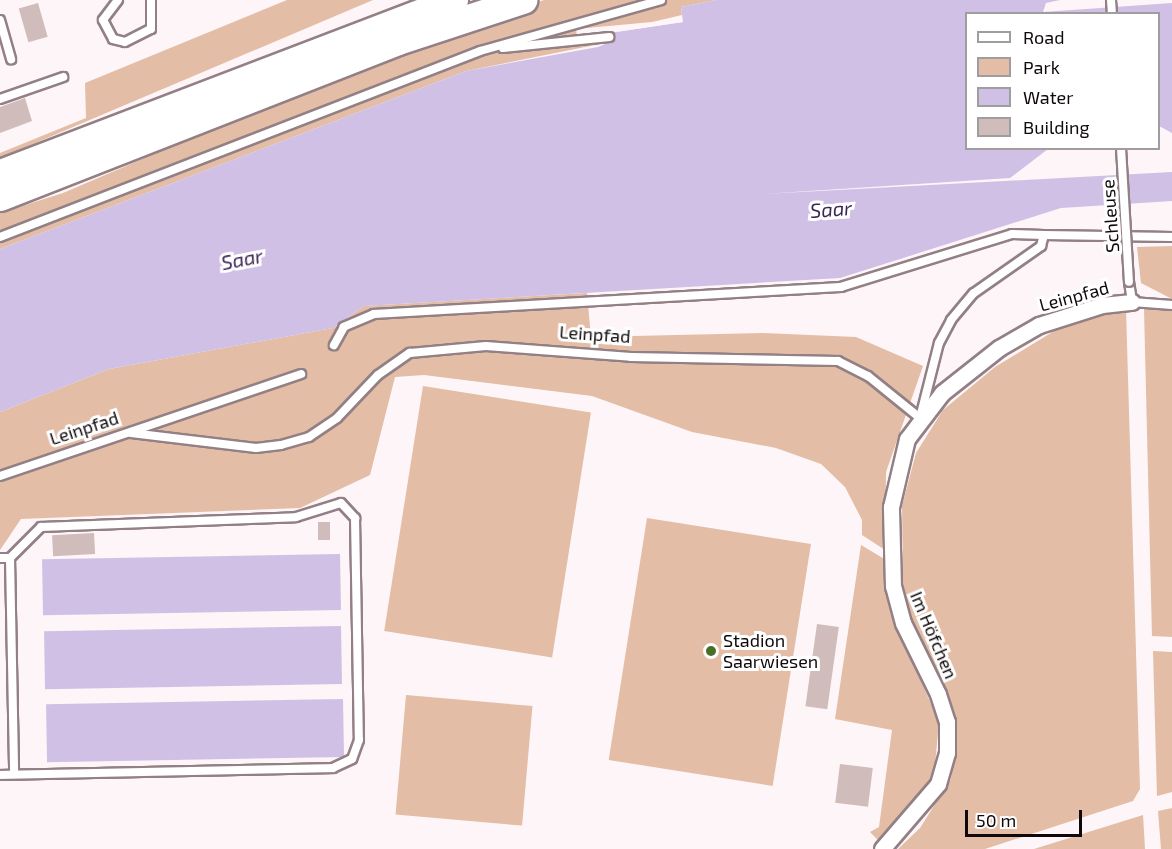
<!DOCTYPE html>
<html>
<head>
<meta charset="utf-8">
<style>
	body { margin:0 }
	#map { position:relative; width:1172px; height:849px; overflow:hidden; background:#fdf5f7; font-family:"Exo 2",sans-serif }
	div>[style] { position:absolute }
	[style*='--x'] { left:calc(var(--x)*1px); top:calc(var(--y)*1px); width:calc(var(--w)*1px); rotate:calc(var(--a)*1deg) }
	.green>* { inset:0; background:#e3bda6; transform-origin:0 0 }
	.water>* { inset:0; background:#d0c0e6; transform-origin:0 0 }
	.pier>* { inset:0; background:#fdf5f7 }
	.building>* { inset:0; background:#d0bcba; transform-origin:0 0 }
	.roads { filter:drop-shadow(2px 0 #928085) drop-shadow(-2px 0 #928085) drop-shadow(0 2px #928085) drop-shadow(0 -2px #928085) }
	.service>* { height:8px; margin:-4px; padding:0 4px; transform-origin:4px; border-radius:4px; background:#fff }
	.minor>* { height:15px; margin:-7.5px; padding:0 7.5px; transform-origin:7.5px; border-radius:7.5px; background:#fff }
	.motorway>* { height:27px; margin:-13.5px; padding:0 13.5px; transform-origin:13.5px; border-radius:13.5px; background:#fff }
	.bridges { filter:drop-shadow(2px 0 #928085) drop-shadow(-2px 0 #928085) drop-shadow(0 2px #928085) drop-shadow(0 -2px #928085) }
	.service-bridge>* { height:8px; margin:-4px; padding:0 4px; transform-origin:4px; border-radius:4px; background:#fff }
	.dots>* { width:16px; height:16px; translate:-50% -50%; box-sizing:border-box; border:3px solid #fff; border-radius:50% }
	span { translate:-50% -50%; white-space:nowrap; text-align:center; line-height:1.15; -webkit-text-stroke:6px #fff; paint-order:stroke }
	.street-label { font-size:18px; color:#0f090b }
	.poi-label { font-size:18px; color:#0f090b }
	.left { translate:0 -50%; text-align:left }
	.water-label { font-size:20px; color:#3d2655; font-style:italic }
	.legend { position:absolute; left:965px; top:12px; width:195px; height:138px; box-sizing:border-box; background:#fff; border:2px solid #9f9d9d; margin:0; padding:8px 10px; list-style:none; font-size:18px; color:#0f090b }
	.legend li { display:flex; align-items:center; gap:12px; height:30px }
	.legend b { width:30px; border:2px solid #9f9d9d }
	.scale { position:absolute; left:965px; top:810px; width:117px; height:27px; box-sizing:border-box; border:3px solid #0f090b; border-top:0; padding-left:8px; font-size:18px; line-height:21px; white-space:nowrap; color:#0f090b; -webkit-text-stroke:4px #fff; paint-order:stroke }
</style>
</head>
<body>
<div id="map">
	<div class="green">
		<div style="clip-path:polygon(287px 0,373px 0,0 158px,0 153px,86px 118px,85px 83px)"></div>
		<div style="clip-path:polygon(544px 0,716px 0,681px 7px,682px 15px,652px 22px,576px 29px,578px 44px,610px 42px,466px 71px,0 249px,0 213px,63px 193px,402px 48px)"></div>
		<div style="clip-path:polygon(1172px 246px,1172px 299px,1141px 283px,1137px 247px)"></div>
		<div style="clip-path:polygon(587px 293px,591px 337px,763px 333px,856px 337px,923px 366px,886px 472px,885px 550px,862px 535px,862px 520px,845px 487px,821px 464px,776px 448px,692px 432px,592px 396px,424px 375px,395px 377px,370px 475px,300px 508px,21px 519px,0 550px,0 412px,109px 369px,333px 328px,364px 306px)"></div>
		<div style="clip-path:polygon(1126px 309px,1140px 789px,1133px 801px,985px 849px,898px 849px,920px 828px,951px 779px,955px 737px,944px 690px,908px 612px,903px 583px,902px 506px,916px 453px,943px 410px,995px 367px,1064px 325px)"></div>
		<div style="clip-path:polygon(1144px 309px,1172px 309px,1172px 637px,1152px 636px)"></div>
		<div style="left:423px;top:386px;width:170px;height:248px;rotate:9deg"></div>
		<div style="left:647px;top:518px;width:166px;height:245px;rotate:9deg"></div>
		<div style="clip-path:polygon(861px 545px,886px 560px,896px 625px,939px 722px,934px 776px,880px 842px,870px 832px,879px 827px,892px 730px,835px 719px)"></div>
		<div style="clip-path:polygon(1153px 651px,1172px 652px,1172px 792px,1157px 796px)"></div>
		<div style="left:406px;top:695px;width:127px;height:120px;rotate:5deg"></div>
		<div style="clip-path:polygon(1172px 808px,1172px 849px,1161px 849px,1158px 811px)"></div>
		<div style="clip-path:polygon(1143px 815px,1145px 849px,1034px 849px)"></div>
	</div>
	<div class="water">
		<div style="clip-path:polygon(716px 0,1060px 0,1046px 3px,1043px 12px,1172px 3px,1172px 133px,1159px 126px,1158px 14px,966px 14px,966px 148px,1048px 149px,1010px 178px,763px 194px,1172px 172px,1172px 201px,1061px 208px,840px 278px,364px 306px,333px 328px,109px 369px,0 412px,0 249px,466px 71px,598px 47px,610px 42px,609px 33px,683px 22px,681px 7px)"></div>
		<div style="left:340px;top:554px;width:56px;height:298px;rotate:89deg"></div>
		<div style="left:341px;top:626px;width:58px;height:297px;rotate:89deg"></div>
		<div style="left:343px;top:699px;width:58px;height:297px;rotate:89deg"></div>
	</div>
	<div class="pier">
		<div style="clip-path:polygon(679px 15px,683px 22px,609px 33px,680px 20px)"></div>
	</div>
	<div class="building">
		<div style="left:38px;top:3px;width:35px;height:20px;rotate:74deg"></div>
		<div style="clip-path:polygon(25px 98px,32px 121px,0 133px,0 107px)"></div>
		<div style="left:318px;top:522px;width:12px;height:18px"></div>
		<div style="left:94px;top:533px;width:21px;height:42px;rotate:87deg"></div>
		<div style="left:817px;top:624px;width:22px;height:83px;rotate:8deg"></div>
		<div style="left:840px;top:764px;width:33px;height:39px;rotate:7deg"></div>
	</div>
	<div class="roads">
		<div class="service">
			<div style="--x:118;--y:0;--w:25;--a:127"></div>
			<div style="--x:103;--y:20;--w:21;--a:62"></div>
			<div style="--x:113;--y:39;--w:12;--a:14"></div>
			<div style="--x:125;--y:42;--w:29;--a:-27"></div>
			<div style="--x:151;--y:29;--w:29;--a:-90"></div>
			<div style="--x:1111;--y:0;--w:14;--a:86"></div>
			<div style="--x:0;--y:20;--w:41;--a:74.2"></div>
			<div style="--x:503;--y:48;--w:107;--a:-5.9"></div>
			<div style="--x:0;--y:99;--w:67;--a:-19.2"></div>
			<div style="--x:1044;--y:235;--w:128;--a:0.9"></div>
			<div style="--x:0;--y:237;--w:515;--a:-21.18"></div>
			<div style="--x:480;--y:51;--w:188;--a:-15.7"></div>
			<div style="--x:1129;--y:282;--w:20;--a:81"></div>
			<div style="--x:1132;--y:302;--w:40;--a:4.3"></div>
			<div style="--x:131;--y:433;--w:126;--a:6.8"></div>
			<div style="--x:256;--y:448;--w:25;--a:-7"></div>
			<div style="--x:281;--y:445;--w:29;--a:-16"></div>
			<div style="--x:309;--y:437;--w:34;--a:-34"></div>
			<div style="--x:337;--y:418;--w:59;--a:-46.4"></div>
			<div style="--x:378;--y:375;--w:39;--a:-35"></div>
			<div style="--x:410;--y:353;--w:76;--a:-5.3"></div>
			<div style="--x:486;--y:346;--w:145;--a:4.3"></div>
			<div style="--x:631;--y:357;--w:207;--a:1.1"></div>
			<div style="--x:838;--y:361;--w:34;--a:27"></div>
			<div style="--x:868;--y:376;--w:67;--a:38.9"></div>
			<div style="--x:920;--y:418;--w:77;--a:-75.8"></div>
			<div style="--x:939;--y:343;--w:26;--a:-62"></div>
			<div style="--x:951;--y:320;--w:35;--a:-50"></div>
			<div style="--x:974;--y:293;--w:82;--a:-35"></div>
			<div style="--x:1041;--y:246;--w:11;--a:-75"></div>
			<div style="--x:1044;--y:235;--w:32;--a:-178"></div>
			<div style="--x:1012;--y:234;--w:179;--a:162.8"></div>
			<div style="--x:841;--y:287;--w:468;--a:176.7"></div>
			<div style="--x:374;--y:314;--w:33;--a:157"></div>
			<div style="--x:344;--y:327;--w:21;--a:119"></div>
			<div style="--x:0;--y:476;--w:318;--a:-18.7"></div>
			<div style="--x:0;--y:558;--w:10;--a:0"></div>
			<div style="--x:10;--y:558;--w:44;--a:-45"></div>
			<div style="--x:41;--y:527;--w:255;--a:-2.2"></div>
			<div style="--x:296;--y:517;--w:47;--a:-17.3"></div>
			<div style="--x:341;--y:503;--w:21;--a:47"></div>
			<div style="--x:355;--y:518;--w:222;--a:89"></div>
			<div style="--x:359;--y:740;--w:20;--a:110"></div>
			<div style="--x:352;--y:759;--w:21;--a:155"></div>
			<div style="--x:333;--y:768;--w:333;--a:178.8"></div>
			<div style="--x:10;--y:558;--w:216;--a:88.9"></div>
		</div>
		<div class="minor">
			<div style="--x:882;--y:849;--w:86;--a:-49.3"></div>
			<div style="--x:938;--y:784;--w:32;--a:-74"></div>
			<div style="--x:947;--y:753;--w:31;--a:-90"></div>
			<div style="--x:947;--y:722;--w:29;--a:-108"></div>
			<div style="--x:938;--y:694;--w:79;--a:-116.2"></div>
			<div style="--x:903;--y:623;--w:38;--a:-105"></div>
			<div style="--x:893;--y:586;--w:79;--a:-91.5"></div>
			<div style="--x:891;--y:507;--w:70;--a:-76.8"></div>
			<div style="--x:907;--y:439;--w:58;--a:-52.7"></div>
			<div style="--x:942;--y:393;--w:73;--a:-38.3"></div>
			<div style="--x:999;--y:348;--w:46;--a:-29.9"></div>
			<div style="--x:1039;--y:325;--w:66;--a:-17.6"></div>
			<div style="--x:1102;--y:305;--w:30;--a:-6"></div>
		</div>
		<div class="motorway">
			<div style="--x:0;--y:173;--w:486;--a:-20.9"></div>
			<div style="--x:0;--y:197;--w:427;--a:-21.4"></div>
			<div style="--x:398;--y:41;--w:132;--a:-18.2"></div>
		</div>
	</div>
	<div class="bridges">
		<div class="service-bridge">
			<div style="--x:1121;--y:148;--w:134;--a:86.6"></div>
		</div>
	</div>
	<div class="dots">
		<div style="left:711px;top:651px;background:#486e29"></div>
	</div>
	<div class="street-label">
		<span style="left:1110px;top:216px;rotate:-94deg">Schleuse</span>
		<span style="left:1074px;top:296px;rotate:-15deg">Leinpfad</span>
		<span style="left:595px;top:334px;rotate:4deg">Leinpfad</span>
		<span style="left:84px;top:428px;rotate:-18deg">Leinpfad</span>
		<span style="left:934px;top:635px;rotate:67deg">Im Höfchen</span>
	</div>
	<div class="poi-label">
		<span class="left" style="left:723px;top:651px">Stadion<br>Saarwiesen</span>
	</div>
	<div class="water-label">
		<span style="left:831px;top:209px;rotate:-4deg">Saar</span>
		<span style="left:242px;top:259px;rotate:-11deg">Saar</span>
	</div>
	<ul class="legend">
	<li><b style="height:8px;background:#fff"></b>Road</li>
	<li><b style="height:16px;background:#e3bda6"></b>Park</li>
	<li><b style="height:16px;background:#d0c0e6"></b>Water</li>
	<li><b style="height:16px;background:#d0bcba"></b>Building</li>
	</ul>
	<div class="scale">50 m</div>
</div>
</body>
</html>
